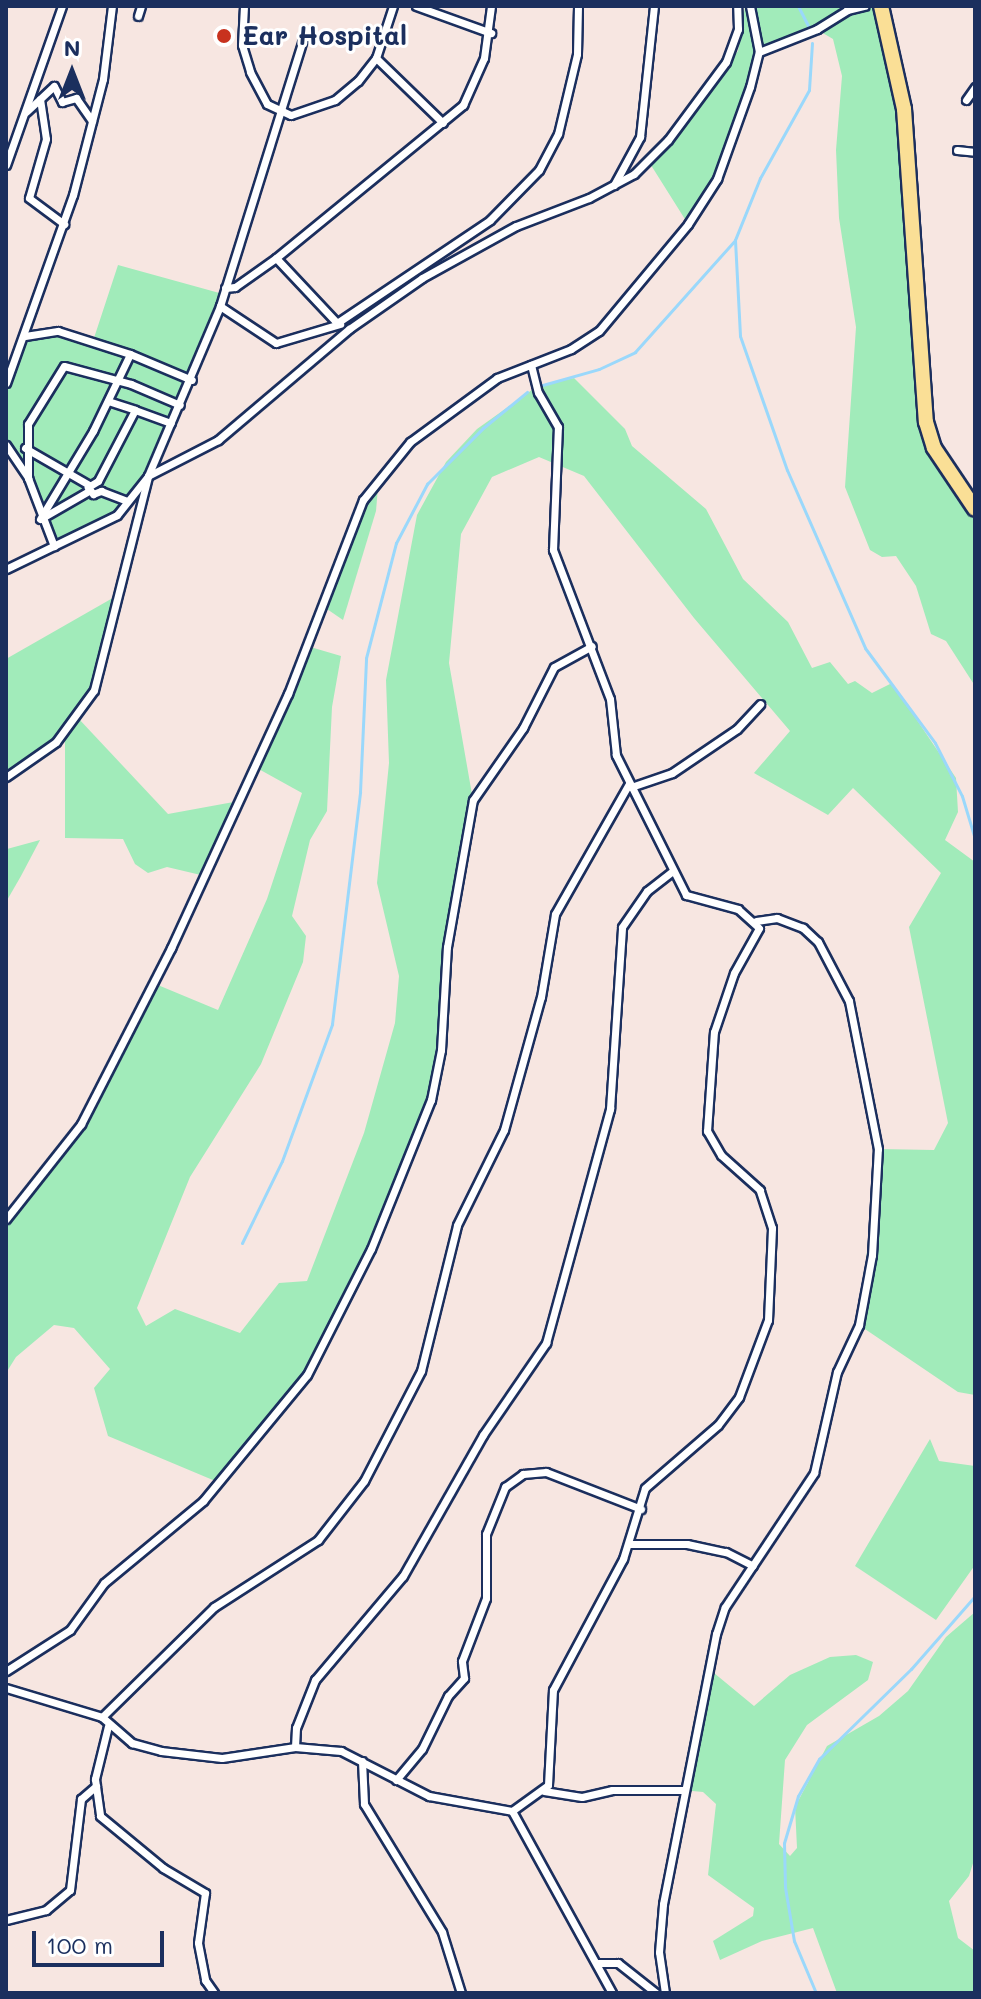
<!DOCTYPE html>
<html>
<head>
<meta charset="utf-8">
<style>
	body { margin:0 }
	#map { position:relative; width:981px; height:1999px; overflow:hidden; background:#f7e6e1; font-family:Mali,sans-serif }
	div>[style] { position:absolute }
	[style*='--x'] { left:calc(var(--x)*1px); top:calc(var(--y)*1px); width:calc(var(--w)*1px); rotate:calc(var(--a)*1deg) }
	.green>* { inset:0; background:#a1ebba }
	.stream>* { height:3px; margin:-1.5px; padding:0 1.5px; transform-origin:1.5px; border-radius:1.5px; background:#9ad8fb }
	.roads { filter:drop-shadow(2px 0 #1b2f5e) drop-shadow(-2px 0 #1b2f5e) drop-shadow(0 2px #1b2f5e) drop-shadow(0 -2px #1b2f5e) }
	.street>* { height:7px; margin:-3.5px; padding:0 3.5px; transform-origin:3.5px; border-radius:3.5px; background:#fff }
	.highway>* { height:14px; margin:-7px; padding:0 7px; transform-origin:7px; border-radius:7px; background:#fadf96 }
	.dots>* { width:22px; height:22px; translate:-50% -50%; box-sizing:border-box; border:4px solid #fff; border-radius:50% }
	span { translate:-50% -50%; white-space:nowrap; text-align:center; line-height:1.15; -webkit-text-stroke:6px #fff; paint-order:stroke }
	.poi-label { font-size:26px; color:#1b2f5e; font-weight:700 }
	.left { translate:0 -50%; text-align:left }
	.frame { position:absolute; inset:0; border:8px solid #1b2f5e; pointer-events:none }
	.north { position:absolute; left:32px; top:32px; width:80px; height:80px; -webkit-text-stroke:6px #fff; paint-order:stroke; rotate:0deg; font-size:22px; font-weight:700; line-height:32px; text-align:center; color:#1b2f5e }
	.north::after { content:''; display:block; margin:auto; width:28px; height:36px; background:#1b2f5e; clip-path:polygon(50% 0,100% 100%,50% 72%,0 100%) }
	.scale { position:absolute; left:32px; top:1931px; width:132px; height:36px; box-sizing:border-box; border:4px solid #1b2f5e; border-top:0; padding-left:10px; font-size:24px; line-height:28px; white-space:nowrap; color:#1b2f5e; -webkit-text-stroke:6px #fff; paint-order:stroke }
</style>
</head>
<body>
<div id="map">
	<div class="green">
		<div style="clip-path:polygon(745px 6px,881px 6px,893px 43px,926px 422px,975px 509px,975px 686px,946px 641px,931px 634px,916px 586px,896px 556px,882px 557px,870px 550px,845px 487px,856px 327px,839px 218px,836px 150px,842px 76px,833px 39px,816px 29px,759px 52px,717px 179px,688px 224px,649px 162px,738px 51px)"></div>
		<div style="clip-path:polygon(118px 265px,223px 294px,196px 372px,148px 476px,118px 516px,57px 549px,6px 445px,6px 383px,25px 336px,48px 330px,93px 341px)"></div>
		<div style="clip-path:polygon(574px 378px,625px 429px,632px 446px,706px 509px,743px 579px,788px 622px,812px 668px,830px 662px,848px 684px,855px 681px,872px 693px,892px 683px,956px 778px,958px 812px,945px 840px,975px 862px,975px 1395px,958px 1392px,859px 1325px,878px 1149px,934px 1150px,948px 1123px,909px 927px,941px 873px,853px 788px,828px 815px,754px 773px,790px 731px,694px 618px,584px 476px,539px 457px,492px 477px,461px 534px,449px 663px,473px 800px,447px 947px,436px 1080px,371px 1249px,307px 1375px,220px 1483px,108px 1436px,94px 1388px,110px 1369px,74px 1328px,54px 1325px,16px 1357px,6px 1373px,6px 1219px,81px 1124px,153px 983px,218px 1010px,267px 899px,302px 793px,255px 767px,307px 646px,341px 656px,332px 707px,327px 811px,310px 840px,292px 916px,306px 936px,303px 962px,261px 1064px,190px 1177px,137px 1308px,146px 1326px,175px 1309px,240px 1333px,279px 1283px,307px 1281px,364px 1133px,395px 1023px,399px 976px,377px 883px,389px 763px,386px 680px,417px 515px,446px 462px,477px 429px,536px 387px)"></div>
		<div style="clip-path:polygon(379px 475px,376px 511px,343px 620px,324px 607px,349px 534px)"></div>
		<div style="clip-path:polygon(118px 595px,94px 690px,78px 718px,168px 814px,239px 801px,205px 876px,167px 867px,148px 873px,135px 864px,123px 839px,65px 838px,65px 733px,6px 777px,6px 659px)"></div>
		<div style="clip-path:polygon(40px 840px,21px 876px,6px 902px,7px 849px)"></div>
		<div style="clip-path:polygon(930px 1439px,939px 1461px,975px 1466px,975px 1565px,936px 1620px,855px 1566px)"></div>
		<div style="clip-path:polygon(975px 1612px,975px 1857px,969px 1876px,949px 1901px,958px 1938px,975px 1951px,975px 1993px,837px 1993px,813px 1928px,762px 1941px,720px 1960px,713px 1941px,753px 1916px,754px 1908px,708px 1875px,716px 1804px,703px 1792px,682px 1790px,708px 1668px,754px 1706px,790px 1675px,830px 1657px,856px 1655px,873px 1662px,868px 1680px,807px 1725px,785px 1760px,779px 1844px,790px 1856px,797px 1848px,795px 1807px,827px 1746px,879px 1716px,908px 1691px,946px 1637px)"></div>
	</div>
	<div class="stream">
		<div style="--x:798;--y:6;--w:25;--a:63"></div>
		<div style="--x:812;--y:43;--w:47;--a:93.7"></div>
		<div style="--x:809;--y:90;--w:101;--a:119.1"></div>
		<div style="--x:760;--y:178;--w:67;--a:112"></div>
		<div style="--x:735;--y:240;--w:96;--a:87"></div>
		<div style="--x:740;--y:336;--w:142;--a:70.7"></div>
		<div style="--x:787;--y:470;--w:194;--a:66.3"></div>
		<div style="--x:865;--y:648;--w:118;--a:53.6"></div>
		<div style="--x:935;--y:743;--w:59;--a:63"></div>
		<div style="--x:962;--y:796;--w:45;--a:73.2"></div>
		<div style="--x:539;--y:386;--w:62;--a:-15.8"></div>
		<div style="--x:599;--y:369;--w:40;--a:-25"></div>
		<div style="--x:635;--y:352;--w:150;--a:-48.2"></div>
		<div style="--x:242;--y:1243;--w:91;--a:-64"></div>
		<div style="--x:282;--y:1161;--w:146;--a:-69.9"></div>
		<div style="--x:332;--y:1024;--w:234;--a:-83.1"></div>
		<div style="--x:360;--y:792;--w:134;--a:-87.4"></div>
		<div style="--x:366;--y:658;--w:119;--a:-75.4"></div>
		<div style="--x:396;--y:543;--w:67;--a:-62.3"></div>
		<div style="--x:427;--y:484;--w:79;--a:-45"></div>
		<div style="--x:483;--y:428;--w:57;--a:-39.3"></div>
		<div style="--x:816;--y:1993;--w:56;--a:-112.9"></div>
		<div style="--x:794;--y:1941;--w:55;--a:-99.5"></div>
		<div style="--x:785;--y:1887;--w:44;--a:-91.3"></div>
		<div style="--x:784;--y:1843;--w:49;--a:-73.4"></div>
		<div style="--x:798;--y:1796;--w:43;--a:-60.4"></div>
		<div style="--x:819;--y:1759;--w:129;--a:-44.4"></div>
		<div style="--x:911;--y:1669;--w:97;--a:-48.8"></div>
	</div>
	<div class="roads">
		<div class="street">
			<div style="--x:244;--y:6;--w:39;--a:93"></div>
			<div style="--x:242;--y:45;--w:28;--a:73"></div>
			<div style="--x:250;--y:72;--w:36;--a:62"></div>
			<div style="--x:267;--y:104;--w:26;--a:25"></div>
			<div style="--x:291;--y:115;--w:46;--a:-18.8"></div>
			<div style="--x:335;--y:100;--w:30;--a:-40"></div>
			<div style="--x:358;--y:81;--w:29;--a:-52"></div>
			<div style="--x:376;--y:58;--w:55;--a:-71.9"></div>
			<div style="--x:416;--y:6;--w:80;--a:19.8"></div>
			<div style="--x:138;--y:16;--w:10;--a:-73"></div>
			<div style="--x:759;--y:52;--w:62;--a:-21.6"></div>
			<div style="--x:817;--y:29;--w:36;--a:-32"></div>
			<div style="--x:847;--y:10;--w:18;--a:-13"></div>
			<div style="--x:376;--y:58;--w:93;--a:44.1"></div>
			<div style="--x:40;--y:99;--w:40;--a:81.5"></div>
			<div style="--x:46;--y:139;--w:61;--a:106.1"></div>
			<div style="--x:29;--y:198;--w:44;--a:36.6"></div>
			<div style="--x:966;--y:100;--w:16;--a:-55"></div>
			<div style="--x:26;--y:112;--w:38;--a:-43"></div>
			<div style="--x:54;--y:86;--w:18;--a:63"></div>
			<div style="--x:62;--y:102;--w:15;--a:-16"></div>
			<div style="--x:76;--y:98;--w:28;--a:55"></div>
			<div style="--x:957;--y:150;--w:18;--a:6"></div>
			<div style="--x:6;--y:165;--w:169;--a:-70.6"></div>
			<div style="--x:614;--y:185;--w:55;--a:-61.6"></div>
			<div style="--x:640;--y:137;--w:132;--a:-83.9"></div>
			<div style="--x:276;--y:258;--w:89;--a:46.8"></div>
			<div style="--x:337;--y:323;--w:184;--a:-33.9"></div>
			<div style="--x:490;--y:220;--w:70;--a:-45.6"></div>
			<div style="--x:539;--y:170;--w:41;--a:-62.2"></div>
			<div style="--x:558;--y:134;--w:82;--a:-76.6"></div>
			<div style="--x:577;--y:54;--w:48;--a:-88.8"></div>
			<div style="--x:225;--y:288;--w:10;--a:-6"></div>
			<div style="--x:235;--y:287;--w:50;--a:-35.3"></div>
			<div style="--x:276;--y:258;--w:242;--a:-39.3"></div>
			<div style="--x:463;--y:105;--w:51;--a:-65.9"></div>
			<div style="--x:484;--y:58;--w:52;--a:-82.3"></div>
			<div style="--x:220;--y:306;--w:67;--a:33.5"></div>
			<div style="--x:276;--y:343;--w:67;--a:-16.5"></div>
			<div style="--x:25;--y:336;--w:33;--a:-9"></div>
			<div style="--x:58;--y:331;--w:76;--a:17.7"></div>
			<div style="--x:6;--y:383;--w:200;--a:-70.4"></div>
			<div style="--x:73;--y:195;--w:120;--a:-75.5"></div>
			<div style="--x:103;--y:79;--w:74;--a:-83"></div>
			<div style="--x:108;--y:401;--w:28;--a:18"></div>
			<div style="--x:135;--y:410;--w:80;--a:117.5"></div>
			<div style="--x:98;--y:481;--w:12;--a:149"></div>
			<div style="--x:88;--y:487;--w:9;--a:54"></div>
			<div style="--x:93;--y:494;--w:9;--a:-21"></div>
			<div style="--x:101;--y:491;--w:28;--a:21"></div>
			<div style="--x:135;--y:410;--w:38;--a:20"></div>
			<div style="--x:6;--y:445;--w:40;--a:56"></div>
			<div style="--x:28;--y:478;--w:73;--a:69.1"></div>
			<div style="--x:25;--y:448;--w:74;--a:30"></div>
			<div style="--x:28;--y:478;--w:54;--a:-90"></div>
			<div style="--x:28;--y:424;--w:68;--a:-58.2"></div>
			<div style="--x:64;--y:366;--w:69;--a:15"></div>
			<div style="--x:131;--y:384;--w:53;--a:23.2"></div>
			<div style="--x:42;--y:518;--w:54;--a:-29.9"></div>
			<div style="--x:40;--y:519;--w:103;--a:-58.9"></div>
			<div style="--x:93;--y:431;--w:85;--a:-64.3"></div>
			<div style="--x:130;--y:354;--w:67;--a:22.8"></div>
			<div style="--x:6;--y:569;--w:123;--a:-25.9"></div>
			<div style="--x:117;--y:515;--w:50;--a:-51.5"></div>
			<div style="--x:148;--y:476;--w:79;--a:-27.2"></div>
			<div style="--x:218;--y:440;--w:172;--a:-40.3"></div>
			<div style="--x:349;--y:329;--w:89;--a:-34.9"></div>
			<div style="--x:422;--y:278;--w:107;--a:-29"></div>
			<div style="--x:516;--y:226;--w:78;--a:-21"></div>
			<div style="--x:589;--y:198;--w:51;--a:-28.1"></div>
			<div style="--x:634;--y:174;--w:48;--a:-45"></div>
			<div style="--x:668;--y:140;--w:97;--a:-53.4"></div>
			<div style="--x:726;--y:62;--w:35;--a:-70"></div>
			<div style="--x:738;--y:29;--w:23;--a:-92"></div>
			<div style="--x:6;--y:777;--w:61;--a:-35"></div>
			<div style="--x:56;--y:742;--w:64;--a:-53.8"></div>
			<div style="--x:94;--y:690;--w:221;--a:-75.8"></div>
			<div style="--x:148;--y:476;--w:185;--a:-67"></div>
			<div style="--x:220;--y:306;--w:279;--a:-72.7"></div>
			<div style="--x:631;--y:787;--w:43;--a:-18.9"></div>
			<div style="--x:672;--y:773;--w:78;--a:-34.1"></div>
			<div style="--x:737;--y:729;--w:34;--a:-47"></div>
			<div style="--x:6;--y:1219;--w:121;--a:-51.7"></div>
			<div style="--x:81;--y:1124;--w:198;--a:-62.9"></div>
			<div style="--x:171;--y:948;--w:280;--a:-65.3"></div>
			<div style="--x:288;--y:694;--w:208;--a:-68.9"></div>
			<div style="--x:363;--y:500;--w:75;--a:-51"></div>
			<div style="--x:410;--y:442;--w:108;--a:-36.3"></div>
			<div style="--x:497;--y:378;--w:79;--a:-21.4"></div>
			<div style="--x:571;--y:349;--w:33;--a:-33"></div>
			<div style="--x:599;--y:331;--w:139;--a:-50.2"></div>
			<div style="--x:688;--y:224;--w:54;--a:-57.2"></div>
			<div style="--x:717;--y:179;--w:98;--a:-70.3"></div>
			<div style="--x:750;--y:87;--w:36;--a:-76"></div>
			<div style="--x:759;--y:52;--w:47;--a:-101.1"></div>
			<div style="--x:629;--y:1544;--w:58;--a:0"></div>
			<div style="--x:687;--y:1544;--w:40;--a:12"></div>
			<div style="--x:726;--y:1552;--w:30;--a:27"></div>
			<div style="--x:6;--y:1671;--w:76;--a:-32.6"></div>
			<div style="--x:70;--y:1630;--w:58;--a:-54.1"></div>
			<div style="--x:104;--y:1583;--w:129;--a:-39.6"></div>
			<div style="--x:203;--y:1501;--w:163;--a:-50.5"></div>
			<div style="--x:307;--y:1375;--w:141;--a:-63.1"></div>
			<div style="--x:371;--y:1249;--w:161;--a:-68.1"></div>
			<div style="--x:431;--y:1100;--w:51;--a:-78.7"></div>
			<div style="--x:441;--y:1050;--w:103;--a:-86.7"></div>
			<div style="--x:447;--y:947;--w:149;--a:-80"></div>
			<div style="--x:473;--y:800;--w:88;--a:-55.2"></div>
			<div style="--x:523;--y:728;--w:68;--a:-63.1"></div>
			<div style="--x:554;--y:667;--w:43;--a:-28.9"></div>
			<div style="--x:6;--y:1688;--w:100;--a:16.8"></div>
			<div style="--x:102;--y:1717;--w:40;--a:41"></div>
			<div style="--x:132;--y:1743;--w:30;--a:15"></div>
			<div style="--x:161;--y:1751;--w:61;--a:6.5"></div>
			<div style="--x:222;--y:1758;--w:74;--a:-8.6"></div>
			<div style="--x:295;--y:1747;--w:46;--a:5"></div>
			<div style="--x:341;--y:1751;--w:99;--a:27.1"></div>
			<div style="--x:429;--y:1796;--w:84;--a:10.2"></div>
			<div style="--x:512;--y:1811;--w:208;--a:61.2"></div>
			<div style="--x:102;--y:1717;--w:157;--a:-44.5"></div>
			<div style="--x:214;--y:1607;--w:124;--a:-32.8"></div>
			<div style="--x:318;--y:1540;--w:75;--a:-52.1"></div>
			<div style="--x:364;--y:1481;--w:124;--a:-62.6"></div>
			<div style="--x:421;--y:1371;--w:150;--a:-76.1"></div>
			<div style="--x:457;--y:1225;--w:106;--a:-63.7"></div>
			<div style="--x:504;--y:1130;--w:138;--a:-74.5"></div>
			<div style="--x:541;--y:997;--w:84;--a:-80.4"></div>
			<div style="--x:555;--y:914;--w:150;--a:-60.4"></div>
			<div style="--x:108;--y:1726;--w:55;--a:103.8"></div>
			<div style="--x:95;--y:1779;--w:37;--a:82"></div>
			<div style="--x:100;--y:1816;--w:82;--a:39.5"></div>
			<div style="--x:163;--y:1868;--w:49;--a:30.8"></div>
			<div style="--x:205;--y:1893;--w:50;--a:98"></div>
			<div style="--x:198;--y:1943;--w:38;--a:79"></div>
			<div style="--x:205;--y:1980;--w:16;--a:55"></div>
			<div style="--x:295;--y:1747;--w:19;--a:-87"></div>
			<div style="--x:296;--y:1728;--w:52;--a:-68.4"></div>
			<div style="--x:315;--y:1680;--w:136;--a:-49.8"></div>
			<div style="--x:403;--y:1576;--w:162;--a:-60.4"></div>
			<div style="--x:483;--y:1435;--w:112;--a:-55.6"></div>
			<div style="--x:546;--y:1343;--w:243;--a:-74.7"></div>
			<div style="--x:610;--y:1109;--w:182;--a:-86.2"></div>
			<div style="--x:622;--y:927;--w:44;--a:-55.2"></div>
			<div style="--x:647;--y:891;--w:33;--a:-38"></div>
			<div style="--x:362;--y:1761;--w:43;--a:87.3"></div>
			<div style="--x:364;--y:1804;--w:150;--a:58.6"></div>
			<div style="--x:442;--y:1932;--w:64;--a:72.7"></div>
			<div style="--x:396;--y:1780;--w:40;--a:-50"></div>
			<div style="--x:422;--y:1749;--w:59;--a:-63.9"></div>
			<div style="--x:448;--y:1696;--w:24;--a:-48"></div>
			<div style="--x:464;--y:1678;--w:17;--a:-97"></div>
			<div style="--x:462;--y:1661;--w:67;--a:-69.1"></div>
			<div style="--x:486;--y:1598;--w:64;--a:-90"></div>
			<div style="--x:486;--y:1534;--w:51;--a:-68"></div>
			<div style="--x:505;--y:1487;--w:22;--a:-36"></div>
			<div style="--x:523;--y:1474;--w:23;--a:-5"></div>
			<div style="--x:546;--y:1472;--w:102;--a:21.3"></div>
			<div style="--x:544;--y:1791;--w:38;--a:9"></div>
			<div style="--x:582;--y:1797;--w:31;--a:-13"></div>
			<div style="--x:612;--y:1790;--w:70;--a:0"></div>
			<div style="--x:512;--y:1811;--w:44;--a:-35.8"></div>
			<div style="--x:548;--y:1785;--w:95;--a:-87"></div>
			<div style="--x:553;--y:1690;--w:149;--a:-61.9"></div>
			<div style="--x:623;--y:1559;--w:74;--a:-72.8"></div>
			<div style="--x:645;--y:1488;--w:96;--a:-40.8"></div>
			<div style="--x:718;--y:1425;--w:35;--a:-53"></div>
			<div style="--x:739;--y:1397;--w:82;--a:-69.4"></div>
			<div style="--x:768;--y:1320;--w:92;--a:-87.5"></div>
			<div style="--x:772;--y:1228;--w:40;--a:-108"></div>
			<div style="--x:760;--y:1190;--w:52;--a:-138.1"></div>
			<div style="--x:721;--y:1155;--w:28;--a:-120"></div>
			<div style="--x:707;--y:1131;--w:99;--a:-86"></div>
			<div style="--x:714;--y:1032;--w:62;--a:-71.3"></div>
			<div style="--x:734;--y:973;--w:51;--a:-60.9"></div>
			<div style="--x:759;--y:928;--w:28;--a:-138"></div>
			<div style="--x:738;--y:909;--w:54;--a:-164.9"></div>
			<div style="--x:686;--y:895;--w:157;--a:-116.6"></div>
			<div style="--x:616;--y:755;--w:56;--a:-96.1"></div>
			<div style="--x:610;--y:699;--w:160;--a:-110.9"></div>
			<div style="--x:553;--y:550;--w:123;--a:-87.7"></div>
			<div style="--x:558;--y:427;--w:39;--a:-120"></div>
			<div style="--x:538;--y:393;--w:29;--a:-104"></div>
			<div style="--x:6;--y:1920;--w:41;--a:-14"></div>
			<div style="--x:46;--y:1910;--w:31;--a:-40"></div>
			<div style="--x:70;--y:1890;--w:92;--a:-83.1"></div>
			<div style="--x:81;--y:1799;--w:20;--a:-41"></div>
			<div style="--x:598;--y:1963;--w:20;--a:0"></div>
			<div style="--x:618;--y:1963;--w:48;--a:38.3"></div>
			<div style="--x:665;--y:1993;--w:41;--a:-98.3"></div>
			<div style="--x:659;--y:1952;--w:48;--a:-85.2"></div>
			<div style="--x:663;--y:1904;--w:275;--a:-78.9"></div>
			<div style="--x:716;--y:1634;--w:28;--a:-72"></div>
			<div style="--x:725;--y:1607;--w:161;--a:-56.4"></div>
			<div style="--x:814;--y:1473;--w:104;--a:-77.2"></div>
			<div style="--x:837;--y:1372;--w:52;--a:-64.9"></div>
			<div style="--x:859;--y:1325;--w:71;--a:-79.5"></div>
			<div style="--x:872;--y:1255;--w:106;--a:-86.8"></div>
			<div style="--x:878;--y:1149;--w:151;--a:-101.1"></div>
			<div style="--x:849;--y:1001;--w:67;--a:-117.7"></div>
			<div style="--x:818;--y:942;--w:21;--a:-137"></div>
			<div style="--x:803;--y:928;--w:28;--a:-159"></div>
			<div style="--x:777;--y:918;--w:21;--a:172"></div>
		</div>
		<div class="highway">
			<div style="--x:881;--y:6;--w:106;--a:77.4"></div>
			<div style="--x:904;--y:109;--w:314;--a:86"></div>
			<div style="--x:926;--y:422;--w:27;--a:73"></div>
			<div style="--x:934;--y:448;--w:73;--a:56.1"></div>
		</div>
	</div>
	<div class="dots">
		<div style="left:224px;top:36px;background:#c8321e"></div>
	</div>
	<div class="poi-label">
		<span class="left" style="left:242px;top:36px">Ear Hospital</span>
	</div>
	<div class="frame"></div>
	<div class="north">N</div>
	<div class="scale">100 m</div>
</div>
</body>
</html>
